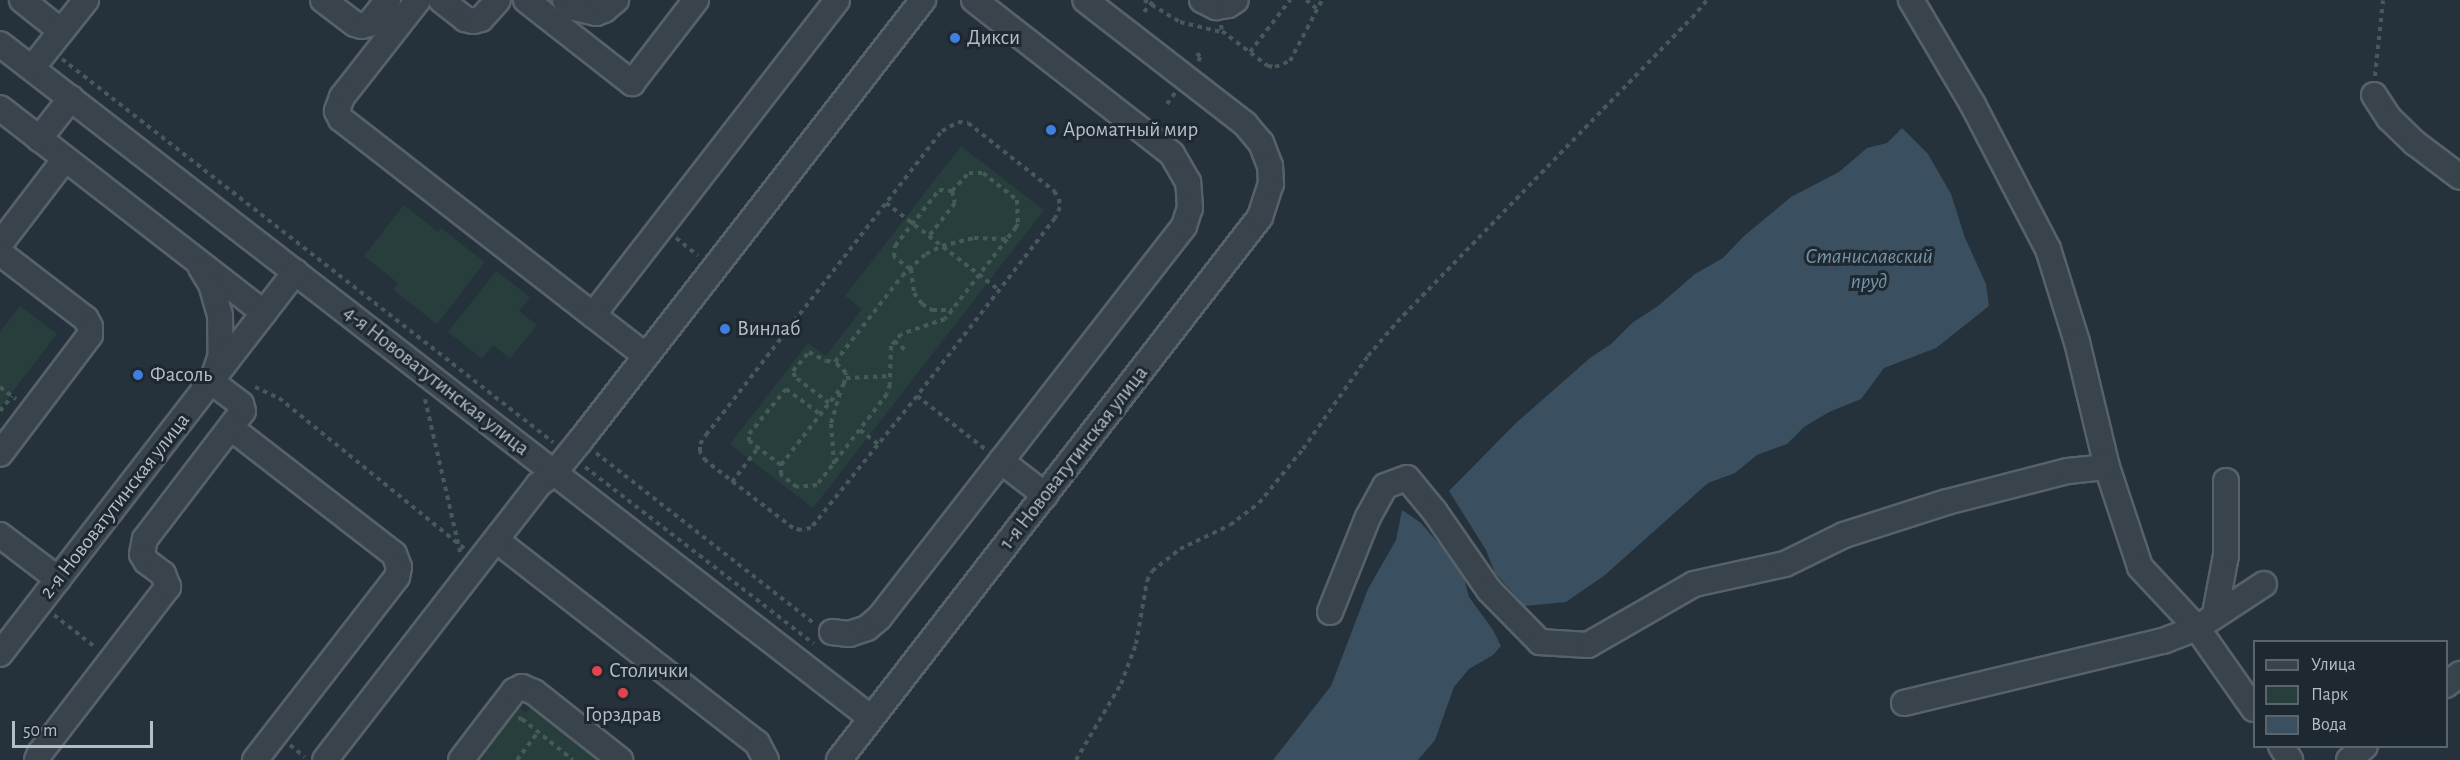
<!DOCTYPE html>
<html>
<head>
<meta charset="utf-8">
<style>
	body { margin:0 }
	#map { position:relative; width:2460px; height:760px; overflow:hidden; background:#25313b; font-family:"Alegreya Sans",sans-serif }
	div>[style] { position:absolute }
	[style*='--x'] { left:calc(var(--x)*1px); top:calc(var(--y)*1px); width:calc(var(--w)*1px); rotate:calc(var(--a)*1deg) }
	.green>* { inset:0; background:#283e3d }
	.water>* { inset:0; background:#3a5061 }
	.path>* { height:4px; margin-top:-2px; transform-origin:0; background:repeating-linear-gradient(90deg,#475a5a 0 4.5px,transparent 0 9px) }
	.roads { filter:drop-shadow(2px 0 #576169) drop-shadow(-2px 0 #576169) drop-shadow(0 2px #576169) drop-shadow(0 -2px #576169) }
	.minor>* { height:24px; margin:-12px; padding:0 12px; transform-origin:12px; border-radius:12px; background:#39434c }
	.dots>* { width:16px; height:16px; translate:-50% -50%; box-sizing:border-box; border:3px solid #1e2830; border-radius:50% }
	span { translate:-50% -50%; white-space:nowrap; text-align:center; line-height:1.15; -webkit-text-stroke:6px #1e2830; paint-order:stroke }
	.poi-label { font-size:21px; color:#b5bec7 }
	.left { translate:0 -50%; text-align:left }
	.street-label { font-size:21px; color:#b5bec7 }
	.water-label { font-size:22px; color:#7793a8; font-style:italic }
	.legend { position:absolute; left:2253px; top:640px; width:195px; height:108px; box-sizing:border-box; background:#1e2830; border:2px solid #5a646c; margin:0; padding:8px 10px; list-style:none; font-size:18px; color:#b5bec7 }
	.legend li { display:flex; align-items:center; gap:12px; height:30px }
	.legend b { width:30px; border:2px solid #5a646c }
	.scale { position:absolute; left:12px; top:721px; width:141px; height:27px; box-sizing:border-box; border:3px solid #b5bec7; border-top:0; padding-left:8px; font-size:18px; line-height:21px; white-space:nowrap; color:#b5bec7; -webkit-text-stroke:4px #1e2830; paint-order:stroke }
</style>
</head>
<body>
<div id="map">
	<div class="green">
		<div style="clip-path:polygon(961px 146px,1044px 210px,813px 508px,730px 444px,808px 343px,826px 356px,862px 309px,845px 296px)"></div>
		<div style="clip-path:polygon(404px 205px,438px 232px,441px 228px,485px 262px,437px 324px,393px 290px,398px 283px,364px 256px)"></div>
		<div style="clip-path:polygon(496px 271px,530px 297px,519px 311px,537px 325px,510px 359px,493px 345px,482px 359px,448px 332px)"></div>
		<div style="clip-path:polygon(20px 306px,57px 334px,0 408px,0 332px)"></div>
		<div style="clip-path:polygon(534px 703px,602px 756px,599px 760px,474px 760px,516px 705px,526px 713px)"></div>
	</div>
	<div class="water">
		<div style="clip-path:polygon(1902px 128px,1928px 154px,1951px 194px,1965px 238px,1986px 284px,1989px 306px,1936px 348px,1884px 368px,1861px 399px,1829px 412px,1804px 427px,1787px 444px,1757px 455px,1735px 473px,1708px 483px,1605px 575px,1566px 602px,1525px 606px,1495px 573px,1486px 550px,1449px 491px,1516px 423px,1590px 358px,1611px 344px,1632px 323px,1658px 306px,1695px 274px,1723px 258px,1744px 236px,1791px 197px,1839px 172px,1867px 148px,1887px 143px)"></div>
		<div style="clip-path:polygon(1402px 510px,1421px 523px,1452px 559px,1464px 578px,1469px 597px,1493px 630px,1501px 646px,1493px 655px,1469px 669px,1454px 687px,1435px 740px,1418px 760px,1273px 760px,1331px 686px,1368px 589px,1396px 540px)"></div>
	</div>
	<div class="path">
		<div style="--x:1144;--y:0;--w:42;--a:31.4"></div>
		<div style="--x:1180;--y:22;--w:46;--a:13.7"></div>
		<div style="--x:1306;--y:0;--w:14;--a:39"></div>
		<div style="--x:1144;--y:12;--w:16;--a:-50"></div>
		<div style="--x:1221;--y:25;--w:6;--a:81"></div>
		<div style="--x:1222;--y:31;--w:58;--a:37.3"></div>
		<div style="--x:1268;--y:66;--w:7;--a:8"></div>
		<div style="--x:1275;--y:67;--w:16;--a:-22"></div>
		<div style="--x:1290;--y:61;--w:69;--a:-62.3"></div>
		<div style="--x:1250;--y:52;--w:66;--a:-52.4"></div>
		<div style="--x:1197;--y:53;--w:5;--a:53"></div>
		<div style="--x:1200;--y:57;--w:6;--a:108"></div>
		<div style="--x:62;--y:59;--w:623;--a:37.96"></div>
		<div style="--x:2375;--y:76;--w:76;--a:-84"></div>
		<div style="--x:1167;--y:104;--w:14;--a:-54"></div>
		<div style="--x:952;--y:191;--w:25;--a:-47"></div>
		<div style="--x:969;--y:173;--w:14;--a:0"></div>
		<div style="--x:983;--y:173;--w:43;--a:38.5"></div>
		<div style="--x:1017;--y:200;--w:24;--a:88"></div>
		<div style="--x:1018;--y:224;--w:4;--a:124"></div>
		<div style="--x:1016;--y:227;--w:15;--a:127"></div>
		<div style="--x:1007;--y:239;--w:90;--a:127.8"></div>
		<div style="--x:952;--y:310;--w:11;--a:128"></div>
		<div style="--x:945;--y:319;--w:46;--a:161.2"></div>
		<div style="--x:901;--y:334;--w:16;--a:130"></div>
		<div style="--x:891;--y:346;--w:38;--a:92"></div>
		<div style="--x:890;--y:384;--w:10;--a:107"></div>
		<div style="--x:887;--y:394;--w:115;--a:127.6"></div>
		<div style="--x:817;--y:485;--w:20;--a:174"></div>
		<div style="--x:797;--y:487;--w:20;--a:-143"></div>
		<div style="--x:781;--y:475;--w:10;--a:-90"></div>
		<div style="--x:781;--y:465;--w:103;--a:-52.1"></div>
		<div style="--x:844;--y:384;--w:11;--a:-80"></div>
		<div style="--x:846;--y:373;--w:16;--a:-135"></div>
		<div style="--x:835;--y:362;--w:109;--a:-52.1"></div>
		<div style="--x:902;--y:276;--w:33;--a:-43"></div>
		<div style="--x:926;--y:254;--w:18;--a:-27"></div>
		<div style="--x:942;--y:246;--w:33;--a:-14"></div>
		<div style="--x:974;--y:238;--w:33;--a:2"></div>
		<div style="--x:886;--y:203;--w:143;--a:37.6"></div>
		<div style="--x:676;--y:238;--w:28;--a:39"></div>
		<div style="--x:910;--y:269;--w:20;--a:-143"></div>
		<div style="--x:894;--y:257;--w:11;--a:-85"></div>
		<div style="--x:895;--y:246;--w:71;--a:-51.8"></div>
		<div style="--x:939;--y:190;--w:13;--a:4"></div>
		<div style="--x:952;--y:191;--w:12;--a:76"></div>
		<div style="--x:955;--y:203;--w:42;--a:128.2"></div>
		<div style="--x:911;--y:269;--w:24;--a:83"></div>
		<div style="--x:914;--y:293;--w:14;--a:54"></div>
		<div style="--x:922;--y:304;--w:12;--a:31"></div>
		<div style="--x:932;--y:310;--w:20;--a:0"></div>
		<div style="--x:894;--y:341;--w:16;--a:38"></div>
		<div style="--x:846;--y:378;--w:45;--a:-2.5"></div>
		<div style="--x:0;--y:387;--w:20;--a:37"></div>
		<div style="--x:255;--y:387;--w:26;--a:25"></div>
		<div style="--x:279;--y:398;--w:240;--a:39.1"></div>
		<div style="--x:917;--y:396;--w:169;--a:128.8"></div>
		<div style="--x:811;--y:528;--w:10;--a:169"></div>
		<div style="--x:801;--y:530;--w:8;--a:-166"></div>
		<div style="--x:793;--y:528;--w:110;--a:-142.4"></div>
		<div style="--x:706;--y:461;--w:11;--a:-124"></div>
		<div style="--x:700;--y:452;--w:8;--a:-90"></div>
		<div style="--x:700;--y:444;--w:11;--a:-56"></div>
		<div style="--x:706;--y:435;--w:385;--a:-52.2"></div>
		<div style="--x:942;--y:131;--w:18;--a:-29"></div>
		<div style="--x:958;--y:122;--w:10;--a:6"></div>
		<div style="--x:968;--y:123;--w:110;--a:38.3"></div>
		<div style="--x:1054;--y:191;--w:9;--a:58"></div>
		<div style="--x:1059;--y:199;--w:8;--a:83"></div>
		<div style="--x:1060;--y:207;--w:12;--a:114"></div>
		<div style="--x:1055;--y:218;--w:225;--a:127.8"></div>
		<div style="--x:917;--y:396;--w:88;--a:38"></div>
		<div style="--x:425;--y:399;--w:157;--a:77.1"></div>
		<div style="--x:829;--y:403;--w:43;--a:-142.6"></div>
		<div style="--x:795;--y:377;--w:6;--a:-108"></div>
		<div style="--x:793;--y:371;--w:25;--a:-50"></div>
		<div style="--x:809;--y:352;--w:19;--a:28"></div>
		<div style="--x:826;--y:361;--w:9;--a:6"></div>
		<div style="--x:0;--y:411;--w:19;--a:-51"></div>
		<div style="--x:860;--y:430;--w:24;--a:38"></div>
		<div style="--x:596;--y:453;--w:278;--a:38"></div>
		<div style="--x:834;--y:464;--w:41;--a:-94.2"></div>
		<div style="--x:831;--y:423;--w:34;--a:-73"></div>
		<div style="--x:781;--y:465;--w:40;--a:-143"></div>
		<div style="--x:749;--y:441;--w:7;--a:-90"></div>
		<div style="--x:749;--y:434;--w:58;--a:-50.6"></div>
		<div style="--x:786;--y:389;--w:42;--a:36.3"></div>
		<div style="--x:585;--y:467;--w:289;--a:37.7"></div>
		<div style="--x:732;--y:482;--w:43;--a:-52.6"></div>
		<div style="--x:54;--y:615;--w:52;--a:38"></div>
		<div style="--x:518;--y:718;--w:4;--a:14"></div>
		<div style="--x:522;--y:719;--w:65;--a:38.8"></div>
		<div style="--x:290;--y:745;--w:19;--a:39"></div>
		<div style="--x:517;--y:760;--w:36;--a:-53"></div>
		<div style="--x:1076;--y:760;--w:88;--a:-59.4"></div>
		<div style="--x:1121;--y:684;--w:43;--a:-69.4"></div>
		<div style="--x:1136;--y:644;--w:64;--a:-80.1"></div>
		<div style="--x:1147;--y:581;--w:11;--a:-63"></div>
		<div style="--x:1152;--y:571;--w:36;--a:-38"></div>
		<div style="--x:1180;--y:549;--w:55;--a:-25.6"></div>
		<div style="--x:1230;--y:525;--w:36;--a:-37"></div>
		<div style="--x:1259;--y:503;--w:70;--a:-50.8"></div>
		<div style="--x:1303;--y:449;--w:113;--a:-55"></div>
		<div style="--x:1368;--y:356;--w:45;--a:-49.5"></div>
		<div style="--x:1397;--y:322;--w:424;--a:-45.9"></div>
		<div style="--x:1692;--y:18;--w:23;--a:-50"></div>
	</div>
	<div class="roads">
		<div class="minor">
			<div style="--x:22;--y:0;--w:50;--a:38.5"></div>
			<div style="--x:323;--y:0;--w:40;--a:37"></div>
			<div style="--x:355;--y:24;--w:7;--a:16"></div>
			<div style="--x:362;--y:26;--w:7;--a:-16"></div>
			<div style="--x:369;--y:24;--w:31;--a:-52"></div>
			<div style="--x:418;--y:0;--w:123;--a:128.1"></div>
			<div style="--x:342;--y:97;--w:15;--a:110"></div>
			<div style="--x:337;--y:111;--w:9;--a:63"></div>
			<div style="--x:341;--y:119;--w:319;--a:37.9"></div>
			<div style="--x:593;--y:315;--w:398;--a:-52.2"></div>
			<div style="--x:441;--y:0;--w:31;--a:38"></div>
			<div style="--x:465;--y:19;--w:8;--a:14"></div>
			<div style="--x:473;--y:21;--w:8;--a:-14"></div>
			<div style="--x:481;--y:19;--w:25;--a:-48"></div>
			<div style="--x:526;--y:0;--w:135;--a:38.1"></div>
			<div style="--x:632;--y:83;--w:105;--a:-52.4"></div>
			<div style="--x:565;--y:0;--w:13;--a:39"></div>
			<div style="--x:575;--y:8;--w:22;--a:13"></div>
			<div style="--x:596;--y:13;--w:9;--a:-21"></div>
			<div style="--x:604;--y:10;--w:16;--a:-40"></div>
			<div style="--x:1202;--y:0;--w:16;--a:27"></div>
			<div style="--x:1216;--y:7;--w:12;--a:-9"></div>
			<div style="--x:1228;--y:5;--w:9;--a:-32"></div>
			<div style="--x:1911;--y:0;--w:122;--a:59.4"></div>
			<div style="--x:1973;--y:105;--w:162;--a:62.5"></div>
			<div style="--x:2048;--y:249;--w:97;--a:72.7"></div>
			<div style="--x:2077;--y:342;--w:129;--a:76.5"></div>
			<div style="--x:2107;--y:467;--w:105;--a:71.7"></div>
			<div style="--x:2140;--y:567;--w:83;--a:46.9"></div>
			<div style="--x:2197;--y:628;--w:99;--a:54.9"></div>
			<div style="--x:0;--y:44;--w:1101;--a:37.73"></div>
			<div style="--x:32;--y:68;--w:87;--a:-51.5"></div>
			<div style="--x:2374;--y:95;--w:27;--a:57"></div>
			<div style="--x:2389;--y:118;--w:36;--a:44"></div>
			<div style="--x:2415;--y:143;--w:56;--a:37.1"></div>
			<div style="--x:0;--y:108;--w:334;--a:37.8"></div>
			<div style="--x:39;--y:139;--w:52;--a:-52"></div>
			<div style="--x:0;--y:244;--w:107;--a:-52.6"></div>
			<div style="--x:0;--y:253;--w:108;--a:37.5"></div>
			<div style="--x:86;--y:319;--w:9;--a:63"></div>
			<div style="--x:90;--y:327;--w:8;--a:90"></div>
			<div style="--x:90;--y:335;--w:149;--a:127.1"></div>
			<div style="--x:201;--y:268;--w:19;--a:58"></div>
			<div style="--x:211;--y:284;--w:33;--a:74"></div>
			<div style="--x:220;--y:316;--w:39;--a:89"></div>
			<div style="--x:221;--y:355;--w:18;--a:109"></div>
			<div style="--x:593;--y:315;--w:67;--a:37.7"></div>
			<div style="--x:231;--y:428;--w:206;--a:37.7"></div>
			<div style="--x:394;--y:554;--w:14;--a:69"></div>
			<div style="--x:399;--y:567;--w:10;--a:101"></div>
			<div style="--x:397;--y:577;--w:232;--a:127.8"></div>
			<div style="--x:1001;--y:461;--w:56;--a:37.7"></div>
			<div style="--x:0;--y:535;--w:73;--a:37.2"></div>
			<div style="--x:496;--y:540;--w:331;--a:37.9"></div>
			<div style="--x:757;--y:743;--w:19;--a:62"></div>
			<div style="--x:1330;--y:612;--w:102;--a:-68.2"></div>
			<div style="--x:1368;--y:517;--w:35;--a:-61"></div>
			<div style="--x:1385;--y:486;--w:23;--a:-20"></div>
			<div style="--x:1407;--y:478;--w:44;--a:50.5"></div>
			<div style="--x:1435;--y:512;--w:95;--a:55.3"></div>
			<div style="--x:1489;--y:590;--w:73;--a:45.6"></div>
			<div style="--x:1540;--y:642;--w:48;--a:3.6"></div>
			<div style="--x:1588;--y:645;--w:122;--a:-29.9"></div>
			<div style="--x:1694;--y:584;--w:93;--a:-12.4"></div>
			<div style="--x:1785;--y:564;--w:66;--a:-26.2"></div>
			<div style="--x:1844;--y:535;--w:108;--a:-17.8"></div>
			<div style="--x:1947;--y:502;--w:125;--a:-14.4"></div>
			<div style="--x:2068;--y:471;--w:39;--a:-6"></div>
			<div style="--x:2215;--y:614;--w:60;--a:-79.4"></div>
			<div style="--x:2226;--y:555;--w:74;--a:-90"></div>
			<div style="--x:832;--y:632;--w:17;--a:7"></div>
			<div style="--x:849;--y:634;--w:19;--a:-18"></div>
			<div style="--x:867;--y:628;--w:16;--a:-40"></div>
			<div style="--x:879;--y:618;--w:497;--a:-52.1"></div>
			<div style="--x:1184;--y:226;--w:19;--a:-72"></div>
			<div style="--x:1190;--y:208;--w:26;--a:-94"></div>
			<div style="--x:1188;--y:182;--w:32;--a:-120"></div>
			<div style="--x:1172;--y:154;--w:251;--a:-142.1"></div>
			<div style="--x:0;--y:654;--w:483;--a:-52.3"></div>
			<div style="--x:2446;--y:685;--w:18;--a:-38"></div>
			<div style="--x:1904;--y:703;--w:266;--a:-13.5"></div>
			<div style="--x:2163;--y:641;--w:36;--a:-21"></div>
			<div style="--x:2197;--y:628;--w:80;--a:-33.3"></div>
			<div style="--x:2281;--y:746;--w:17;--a:57"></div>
			<div style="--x:37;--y:760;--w:8;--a:-67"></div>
			<div style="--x:40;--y:753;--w:210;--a:-52.4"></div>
			<div style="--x:168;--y:587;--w:14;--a:-111"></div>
			<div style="--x:163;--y:574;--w:21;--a:-143"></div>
			<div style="--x:146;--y:561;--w:8;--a:-120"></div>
			<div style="--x:142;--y:554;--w:15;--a:-79"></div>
			<div style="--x:145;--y:539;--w:161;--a:-52.6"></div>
			<div style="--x:243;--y:411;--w:7;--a:-106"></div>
			<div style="--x:241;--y:404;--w:38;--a:-143"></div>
			<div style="--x:325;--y:760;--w:348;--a:-52.2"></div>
			<div style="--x:538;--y:485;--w:20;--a:-37"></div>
			<div style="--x:554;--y:473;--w:41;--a:-50.9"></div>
			<div style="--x:580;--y:441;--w:559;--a:-52.13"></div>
			<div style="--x:461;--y:760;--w:87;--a:-52.5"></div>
			<div style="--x:514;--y:691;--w:9;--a:-27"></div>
			<div style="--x:522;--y:687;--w:13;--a:23"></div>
			<div style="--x:534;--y:692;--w:110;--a:38.3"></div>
			<div style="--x:839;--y:760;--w:687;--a:-52.21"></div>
			<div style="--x:1260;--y:217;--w:35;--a:-72"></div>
			<div style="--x:1271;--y:184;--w:18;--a:-93"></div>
			<div style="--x:1270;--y:166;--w:25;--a:-111"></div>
			<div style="--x:1261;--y:143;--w:25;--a:-130"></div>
			<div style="--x:1245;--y:124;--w:202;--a:-142.2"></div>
			<div style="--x:2349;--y:760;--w:21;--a:-41"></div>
		</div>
	</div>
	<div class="dots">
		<div style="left:955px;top:38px;background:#3f7fe0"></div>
		<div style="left:1051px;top:130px;background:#3f7fe0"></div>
		<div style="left:725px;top:329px;background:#3f7fe0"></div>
		<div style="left:138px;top:375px;background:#3f7fe0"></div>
		<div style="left:597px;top:671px;background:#e0444e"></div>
		<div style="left:623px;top:693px;background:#e0444e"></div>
	</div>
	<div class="poi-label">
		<span class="left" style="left:967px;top:38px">Дикси</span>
		<span class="left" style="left:1063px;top:130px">Ароматный мир</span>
		<span class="left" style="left:737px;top:329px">Винлаб</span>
		<span class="left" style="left:150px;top:375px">Фасоль</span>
		<span class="left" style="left:609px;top:671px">Столички</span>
		<span style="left:623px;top:715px">Горздрав</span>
	</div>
	<div class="street-label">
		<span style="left:436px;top:381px;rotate:38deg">4-я Нововатутинская улица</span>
		<span style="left:1074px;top:458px;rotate:-52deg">1-я Нововатутинская улица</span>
		<span style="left:115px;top:506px;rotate:-52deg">2-я Нововатутинская улица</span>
	</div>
	<div class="water-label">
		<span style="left:1869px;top:269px">Станиславский<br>пруд</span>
	</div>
	<ul class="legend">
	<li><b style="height:8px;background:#39434c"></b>Улица</li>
	<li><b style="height:16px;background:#283e3d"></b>Парк</li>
	<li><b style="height:16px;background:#3a5061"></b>Вода</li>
	</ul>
	<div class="scale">50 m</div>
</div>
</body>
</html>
